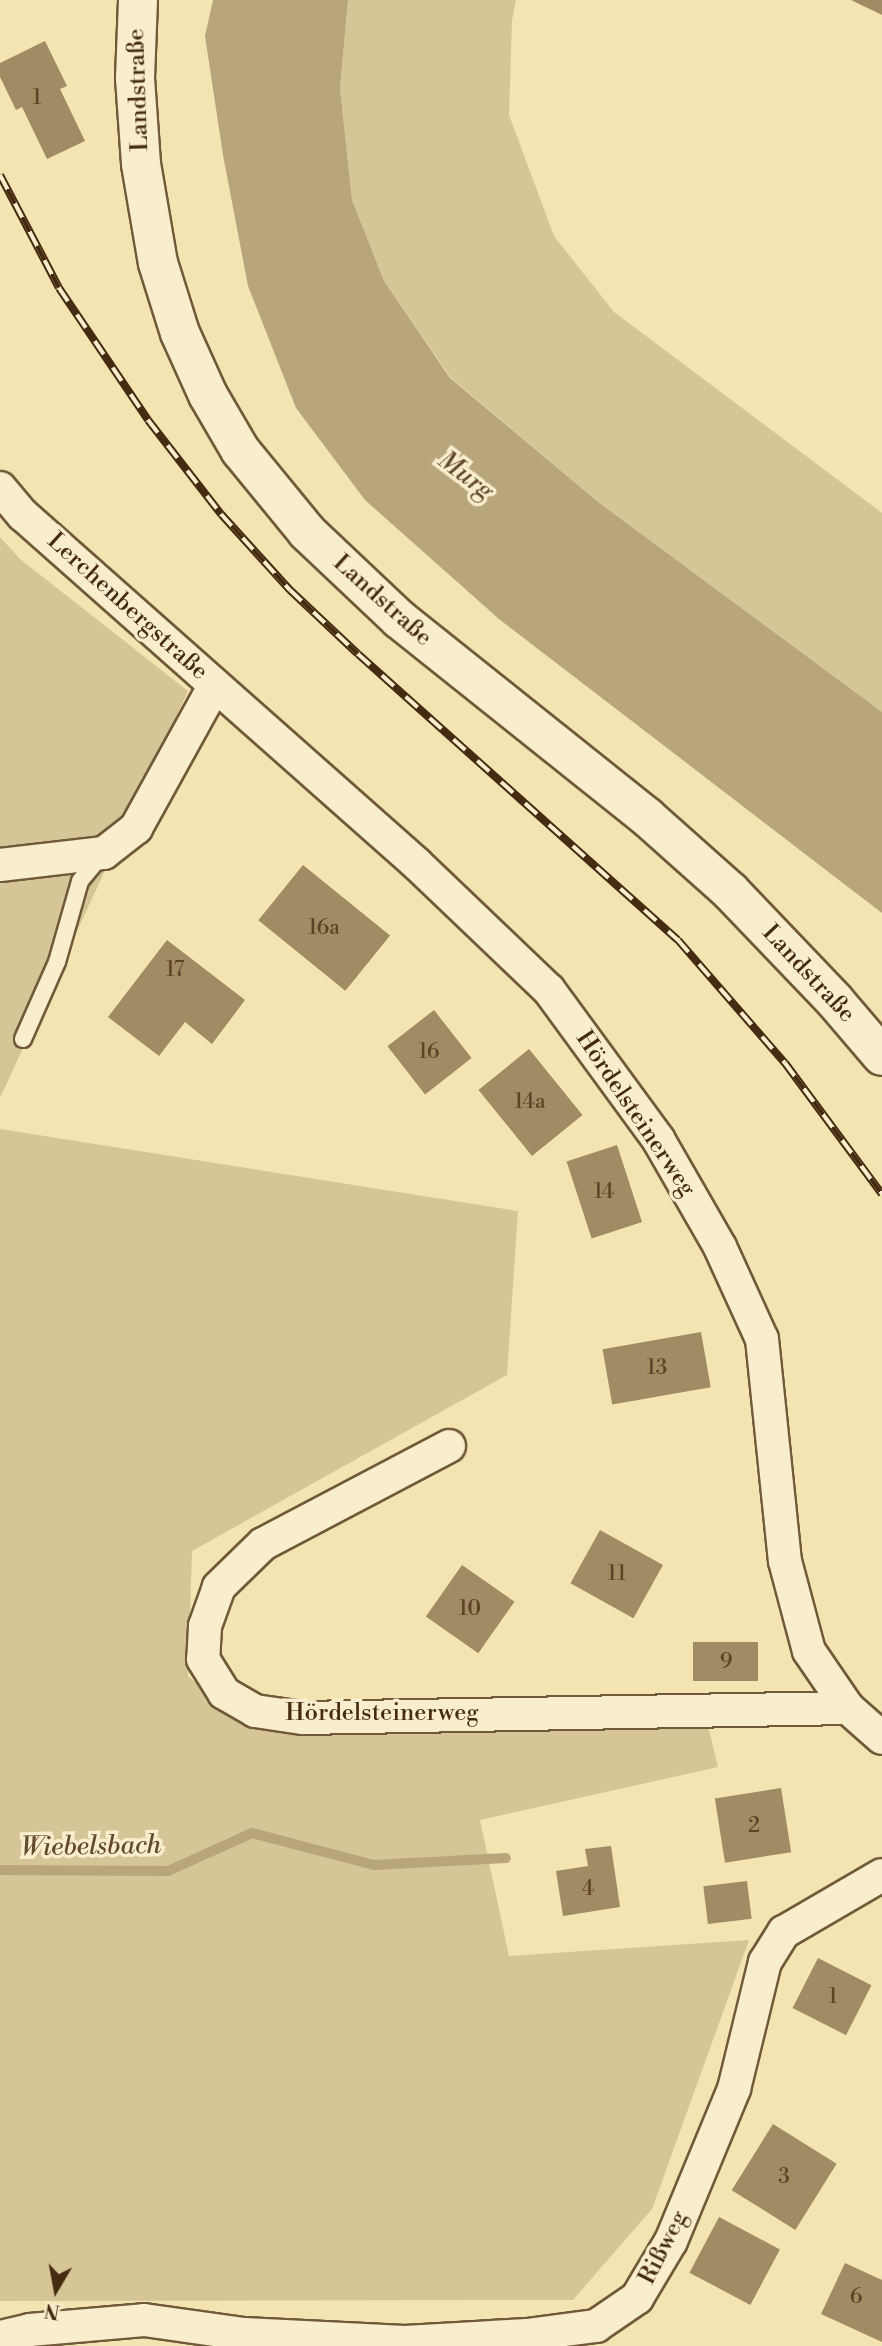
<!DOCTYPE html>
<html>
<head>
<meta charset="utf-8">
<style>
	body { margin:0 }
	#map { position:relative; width:882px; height:2346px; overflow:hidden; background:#f4e4b1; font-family:"Libre Bodoni",serif }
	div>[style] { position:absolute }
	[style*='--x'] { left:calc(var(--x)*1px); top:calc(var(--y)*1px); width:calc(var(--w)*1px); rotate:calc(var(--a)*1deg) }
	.green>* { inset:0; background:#d6c596 }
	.water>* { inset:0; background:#b8a57b }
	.stream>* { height:10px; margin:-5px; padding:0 5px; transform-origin:5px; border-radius:5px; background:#b8a57b }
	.building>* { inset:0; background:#a08b64; transform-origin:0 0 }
	.roads { filter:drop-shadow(2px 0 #715939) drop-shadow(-2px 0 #715939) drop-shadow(0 2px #715939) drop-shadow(0 -2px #715939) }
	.service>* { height:16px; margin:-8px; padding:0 8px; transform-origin:8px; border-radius:8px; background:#f8edcc }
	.minor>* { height:32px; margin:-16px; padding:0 16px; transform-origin:16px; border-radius:16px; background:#f8edcc }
	.tertiary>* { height:38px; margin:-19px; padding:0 19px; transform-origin:19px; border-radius:19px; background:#f8edcc }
	.rail>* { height:8px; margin-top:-4px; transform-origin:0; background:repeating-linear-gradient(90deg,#f8edcc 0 16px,#452b11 0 32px); box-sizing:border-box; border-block:2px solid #452b11 }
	span { translate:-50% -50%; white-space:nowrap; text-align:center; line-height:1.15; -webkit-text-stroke:7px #f8edcc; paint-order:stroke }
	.number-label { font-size:21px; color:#5c4326 }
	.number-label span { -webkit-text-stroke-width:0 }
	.street-label { font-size:24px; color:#452b11 }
	.water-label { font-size:26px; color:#624a2c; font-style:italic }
	.north { position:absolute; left:21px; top:2255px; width:70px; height:70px; -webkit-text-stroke:5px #f8edcc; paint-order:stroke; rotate:190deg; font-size:19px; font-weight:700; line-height:28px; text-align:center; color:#452b11 }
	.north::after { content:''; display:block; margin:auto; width:24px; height:32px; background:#452b11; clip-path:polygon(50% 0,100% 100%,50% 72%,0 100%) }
</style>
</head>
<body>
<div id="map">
	<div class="green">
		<div style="clip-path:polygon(348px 0,516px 0,512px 20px,509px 115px,554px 236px,614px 312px,882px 513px,882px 712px,598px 502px,451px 378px,384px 281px,352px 200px,340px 88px)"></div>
		<div style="clip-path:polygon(0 537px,20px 559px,188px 691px,0 1098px)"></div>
		<div style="clip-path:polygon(0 1129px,518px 1211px,507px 1375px,192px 1551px,188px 1676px,248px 1728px,708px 1726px,718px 1767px,480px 1820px,509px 1956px,749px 1940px,652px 2209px,573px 2300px,0 2301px)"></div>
	</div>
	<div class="water">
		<div style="clip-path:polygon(213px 0,348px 0,340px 88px,352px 200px,384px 281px,450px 378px,598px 502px,882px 712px,882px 913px,499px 619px,365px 500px,296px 408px,248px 286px,223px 155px,205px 36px)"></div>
	</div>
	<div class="stream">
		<div style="--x:0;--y:1870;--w:168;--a:0.3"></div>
		<div style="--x:168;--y:1871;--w:92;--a:-24.3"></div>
		<div style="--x:252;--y:1833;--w:126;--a:14.7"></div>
		<div style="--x:374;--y:1865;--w:132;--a:-3"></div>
	</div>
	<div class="building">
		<div style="clip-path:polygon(851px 0,882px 0,882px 15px)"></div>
		<div style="clip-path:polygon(45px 41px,67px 86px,60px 89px,85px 141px,47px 159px,22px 107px,16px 110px,0 77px,0 63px)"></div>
		<div style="left:303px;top:865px;width:112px;height:71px;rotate:39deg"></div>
		<div style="clip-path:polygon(167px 940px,245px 1000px,212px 1044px,185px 1022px,159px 1056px,108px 1017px)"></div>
		<div style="left:434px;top:1010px;width:61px;height:59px;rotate:52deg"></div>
		<div style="left:529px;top:1049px;width:85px;height:65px;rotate:51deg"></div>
		<div style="left:617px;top:1145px;width:81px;height:53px;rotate:72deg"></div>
		<div style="left:701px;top:1332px;width:56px;height:100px;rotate:80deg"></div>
		<div style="left:600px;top:1530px;width:72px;height:61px;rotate:29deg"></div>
		<div style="left:462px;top:1565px;width:64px;height:63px;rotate:35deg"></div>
		<div style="left:693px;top:1642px;width:65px;height:39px"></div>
		<div style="left:781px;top:1788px;width:65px;height:67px;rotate:81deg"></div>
		<div style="clip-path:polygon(611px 1846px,620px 1907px,563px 1916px,556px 1871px,588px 1866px,585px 1849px)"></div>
		<div style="left:747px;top:1881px;width:38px;height:44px;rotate:83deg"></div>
		<div style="left:818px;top:1958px;width:60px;height:56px;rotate:27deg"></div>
		<div style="left:773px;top:2124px;width:75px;height:78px;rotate:32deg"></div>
		<div style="left:719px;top:2217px;width:69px;height:63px;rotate:28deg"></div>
		<div style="clip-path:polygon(845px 2263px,882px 2280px,882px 2342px,821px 2314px)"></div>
	</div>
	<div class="roads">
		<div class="service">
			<div style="--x:23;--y:1039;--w:84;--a:-66.2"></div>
			<div style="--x:57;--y:962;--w:84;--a:-74.1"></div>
			<div style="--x:80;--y:881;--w:34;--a:-50"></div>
		</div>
		<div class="minor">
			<div style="--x:0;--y:488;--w:35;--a:50"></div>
			<div style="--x:23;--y:515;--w:526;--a:41.53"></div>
			<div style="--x:417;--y:864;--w:182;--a:43.7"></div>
			<div style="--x:549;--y:990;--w:185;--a:53.8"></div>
			<div style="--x:658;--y:1139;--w:125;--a:60.1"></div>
			<div style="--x:720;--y:1247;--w:101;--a:65.5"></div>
			<div style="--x:762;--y:1339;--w:223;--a:84.1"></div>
			<div style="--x:785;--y:1561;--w:93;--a:75.1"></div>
			<div style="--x:809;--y:1651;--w:69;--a:55.6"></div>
			<div style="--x:848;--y:1708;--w:45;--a:41.4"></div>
			<div style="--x:0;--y:865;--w:105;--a:-6.6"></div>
			<div style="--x:104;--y:853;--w:41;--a:-38"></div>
			<div style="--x:136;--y:828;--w:163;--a:-61.1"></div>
			<div style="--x:449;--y:1446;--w:210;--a:152.2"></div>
			<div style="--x:263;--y:1544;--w:62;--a:135.7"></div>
			<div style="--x:219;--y:1587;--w:41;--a:109.7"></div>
			<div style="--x:205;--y:1626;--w:33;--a:93"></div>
			<div style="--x:203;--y:1659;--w:40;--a:58"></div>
			<div style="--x:224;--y:1693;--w:36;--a:30"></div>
			<div style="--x:255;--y:1711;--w:49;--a:8.3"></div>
			<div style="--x:303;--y:1718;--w:545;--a:-1.05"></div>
			<div style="--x:0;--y:2337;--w:31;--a:-13"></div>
			<div style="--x:30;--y:2330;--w:114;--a:-5"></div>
			<div style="--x:144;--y:2320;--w:101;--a:8"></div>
			<div style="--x:244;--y:2334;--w:161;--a:2.8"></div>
			<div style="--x:405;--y:2342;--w:122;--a:-3.3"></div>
			<div style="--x:527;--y:2335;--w:70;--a:-7.4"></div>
			<div style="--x:596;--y:2326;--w:50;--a:-34.3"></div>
			<div style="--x:637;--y:2298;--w:66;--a:-59.2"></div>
			<div style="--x:671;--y:2241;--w:165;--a:-67.5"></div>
			<div style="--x:734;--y:2089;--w:131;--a:-76.3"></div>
			<div style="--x:765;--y:1962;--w:36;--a:-58"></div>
			<div style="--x:784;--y:1932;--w:113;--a:-30.2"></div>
		</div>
		<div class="tertiary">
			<div style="--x:138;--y:0;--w:78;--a:92.2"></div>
			<div style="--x:135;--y:78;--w:86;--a:86"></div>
			<div style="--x:141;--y:164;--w:100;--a:80.3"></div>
			<div style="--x:158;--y:263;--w:73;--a:72.6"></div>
			<div style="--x:180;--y:333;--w:68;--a:65.7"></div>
			<div style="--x:208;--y:395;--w:64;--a:59.8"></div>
			<div style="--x:240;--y:450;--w:106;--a:50.7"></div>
			<div style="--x:307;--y:532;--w:127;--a:43.4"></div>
			<div style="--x:399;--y:619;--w:317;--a:38.6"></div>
			<div style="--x:647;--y:817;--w:111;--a:41.7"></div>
			<div style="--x:730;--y:891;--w:152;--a:46.3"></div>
			<div style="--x:835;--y:1001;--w:72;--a:49.5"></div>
		</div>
	</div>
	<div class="rail">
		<div style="--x:0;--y:175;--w:127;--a:62.4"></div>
		<div style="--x:59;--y:288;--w:159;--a:56"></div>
		<div style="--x:148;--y:420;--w:119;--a:52.2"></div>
		<div style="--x:221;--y:514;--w:103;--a:47.8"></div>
		<div style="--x:290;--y:590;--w:93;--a:43.3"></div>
		<div style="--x:358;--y:654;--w:429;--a:41.8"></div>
		<div style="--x:678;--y:940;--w:163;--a:49"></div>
		<div style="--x:785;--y:1063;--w:163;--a:53.5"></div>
	</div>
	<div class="number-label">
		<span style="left:37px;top:98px">1</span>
		<span style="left:324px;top:928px">16a</span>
		<span style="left:175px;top:970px">17</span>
		<span style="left:429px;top:1052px">16</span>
		<span style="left:530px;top:1102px">14a</span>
		<span style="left:604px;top:1192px">14</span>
		<span style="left:657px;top:1368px">13</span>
		<span style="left:617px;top:1574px">11</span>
		<span style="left:470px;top:1609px">10</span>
		<span style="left:726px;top:1662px">9</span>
		<span style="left:754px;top:1826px">2</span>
		<span style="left:588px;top:1889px">4</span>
		<span style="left:833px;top:1997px">1</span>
		<span style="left:784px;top:2177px">3</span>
		<span style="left:856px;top:2297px">6</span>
	</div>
	<div class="street-label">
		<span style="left:139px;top:90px;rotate:-92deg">Landstraße</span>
		<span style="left:382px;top:601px;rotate:42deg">Landstraße</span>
		<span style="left:127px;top:607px;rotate:42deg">Lerchenbergstraße</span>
		<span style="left:808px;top:974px;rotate:47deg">Landstraße</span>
		<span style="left:635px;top:1114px;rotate:56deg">Hördelsteinerweg</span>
		<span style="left:382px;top:1714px">Hördelsteinerweg</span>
		<span style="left:664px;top:2248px;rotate:-63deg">Rißweg</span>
	</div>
	<div class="water-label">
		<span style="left:465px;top:476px;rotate:37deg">Murg</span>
		<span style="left:91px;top:1847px;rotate:-1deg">Wiebelsbach</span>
	</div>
	<div class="north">N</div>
</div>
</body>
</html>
